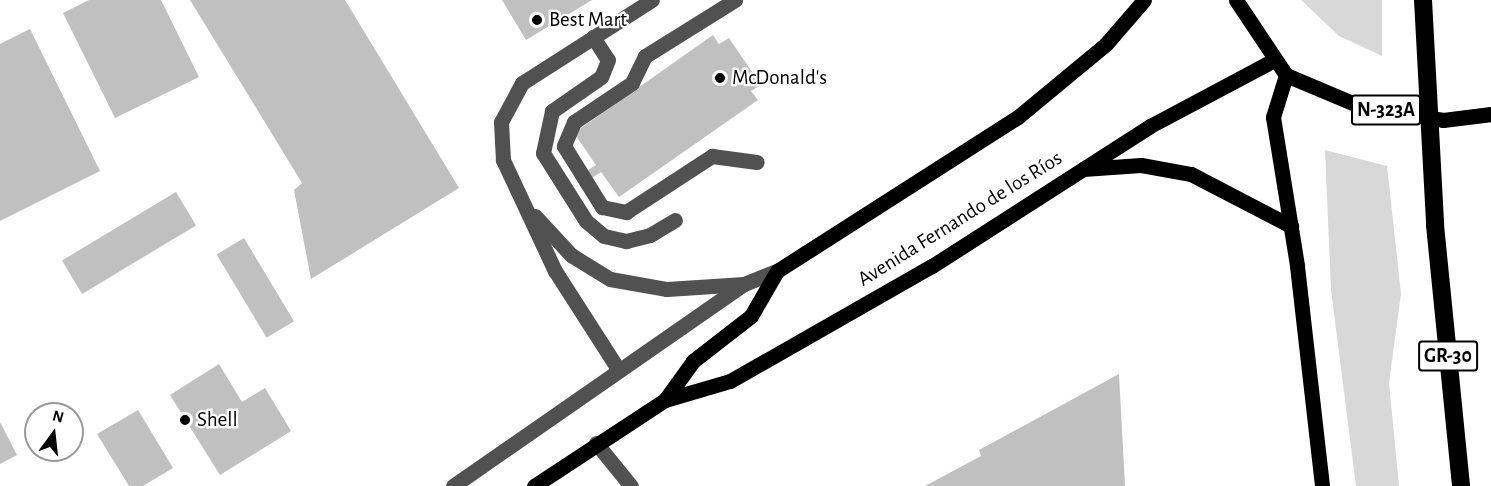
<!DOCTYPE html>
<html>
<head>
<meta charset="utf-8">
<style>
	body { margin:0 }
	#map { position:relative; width:1491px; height:486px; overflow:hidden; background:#fff; font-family:"Alegreya Sans",sans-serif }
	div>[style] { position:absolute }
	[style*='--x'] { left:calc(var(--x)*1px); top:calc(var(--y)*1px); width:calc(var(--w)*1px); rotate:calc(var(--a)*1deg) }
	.green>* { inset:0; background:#d8d8d8 }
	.building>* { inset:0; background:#c0c0c0; transform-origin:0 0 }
	.minor>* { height:15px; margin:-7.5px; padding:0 7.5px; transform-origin:7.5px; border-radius:7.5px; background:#515151 }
	.major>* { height:15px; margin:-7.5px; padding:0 7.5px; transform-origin:7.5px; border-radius:7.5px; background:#000 }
	.highway>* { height:18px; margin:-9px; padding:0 9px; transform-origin:9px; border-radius:9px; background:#000 }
	.dots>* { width:16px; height:16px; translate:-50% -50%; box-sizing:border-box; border:3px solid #fff; border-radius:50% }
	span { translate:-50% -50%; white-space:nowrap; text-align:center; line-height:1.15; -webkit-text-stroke:4.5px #fff; paint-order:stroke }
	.shield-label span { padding:2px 4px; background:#fff; border:2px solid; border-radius:4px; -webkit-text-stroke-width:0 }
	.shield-label { font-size:20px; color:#000; font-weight:700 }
	.poi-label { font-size:21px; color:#000 }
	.left { translate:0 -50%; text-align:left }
	.street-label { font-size:21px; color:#000 }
	.north { position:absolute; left:24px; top:402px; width:60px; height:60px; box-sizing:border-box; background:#fff; border:2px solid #999; border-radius:50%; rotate:15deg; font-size:16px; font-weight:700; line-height:24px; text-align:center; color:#000 }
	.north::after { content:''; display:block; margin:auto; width:21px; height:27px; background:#000; clip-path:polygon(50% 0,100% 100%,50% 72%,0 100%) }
</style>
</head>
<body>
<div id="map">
	<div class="green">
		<div style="clip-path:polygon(1301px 0,1382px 0,1382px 56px,1339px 36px)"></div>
		<div style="clip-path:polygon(1325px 150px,1387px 166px,1401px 294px,1389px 383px,1399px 486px,1356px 486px,1331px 290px)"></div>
	</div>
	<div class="building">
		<div style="clip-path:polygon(89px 0,161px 0,199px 77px,115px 118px,63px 13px)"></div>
		<div style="clip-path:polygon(190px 0,345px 0,459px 188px,311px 279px,294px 190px,302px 183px)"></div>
		<div style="clip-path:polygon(502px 0,592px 0,526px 40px)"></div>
		<div style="clip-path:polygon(30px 29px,100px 171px,0 221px,0 44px)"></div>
		<div style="clip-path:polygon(713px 35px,719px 44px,729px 38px,761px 85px,751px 91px,758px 100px,619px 197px,601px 172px,592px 178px,588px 170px,596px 165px,574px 133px)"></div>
		<div style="left:176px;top:192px;width:39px;height:133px;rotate:59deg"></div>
		<div style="left:244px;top:238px;width:97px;height:32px;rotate:59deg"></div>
		<div style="clip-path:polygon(219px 364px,242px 402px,265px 388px,291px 431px,220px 475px,170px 395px)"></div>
		<div style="clip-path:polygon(1119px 374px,1125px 486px,925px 486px,981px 456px,979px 450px)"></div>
		<div style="clip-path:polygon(138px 410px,173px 468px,143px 486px,129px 486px,97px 434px)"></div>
		<div style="clip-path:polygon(0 422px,17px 455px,0 464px)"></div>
	</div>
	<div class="minor">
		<div style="--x:735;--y:0;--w:106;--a:148.1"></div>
		<div style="--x:645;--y:56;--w:30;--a:116"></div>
		<div style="--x:632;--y:83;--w:70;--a:146.1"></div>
		<div style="--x:574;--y:122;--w:26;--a:113"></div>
		<div style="--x:564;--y:146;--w:72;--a:58.1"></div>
		<div style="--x:602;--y:207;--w:25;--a:12"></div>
		<div style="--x:626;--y:212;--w:103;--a:-33.1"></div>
		<div style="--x:712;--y:156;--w:45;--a:7.6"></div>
		<div style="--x:593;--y:37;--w:27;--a:57"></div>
		<div style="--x:608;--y:60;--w:18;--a:112"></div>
		<div style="--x:601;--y:77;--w:60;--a:145.2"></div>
		<div style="--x:552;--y:111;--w:43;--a:102.1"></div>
		<div style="--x:543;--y:153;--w:80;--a:57.7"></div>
		<div style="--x:586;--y:221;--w:23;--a:40"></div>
		<div style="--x:604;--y:236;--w:23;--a:13"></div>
		<div style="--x:626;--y:241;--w:25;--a:-14"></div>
		<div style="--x:650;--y:235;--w:29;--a:-31"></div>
		<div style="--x:535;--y:216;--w:53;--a:47.3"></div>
		<div style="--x:571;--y:255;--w:46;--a:31.6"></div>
		<div style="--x:610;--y:279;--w:58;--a:10"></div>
		<div style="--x:667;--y:289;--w:77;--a:-3.7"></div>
		<div style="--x:744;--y:284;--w:35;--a:-22"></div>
		<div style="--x:618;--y:369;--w:117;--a:-122.7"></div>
		<div style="--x:555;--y:271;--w:123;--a:-115.1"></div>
		<div style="--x:503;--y:160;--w:38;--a:-93"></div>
		<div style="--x:501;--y:122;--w:44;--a:-61.7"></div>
		<div style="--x:522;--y:83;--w:154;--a:-32.6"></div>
		<div style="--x:596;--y:443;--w:55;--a:50.9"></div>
		<div style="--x:453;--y:486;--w:354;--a:-34.8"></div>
	</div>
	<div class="major">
		<div style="--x:1236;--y:0;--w:90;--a:56.3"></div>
		<div style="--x:1286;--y:75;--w:77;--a:22.9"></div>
		<div style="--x:1357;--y:105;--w:87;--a:9.9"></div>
		<div style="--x:1443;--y:120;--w:48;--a:-7.1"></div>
		<div style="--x:1286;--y:75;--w:44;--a:107.2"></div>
		<div style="--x:1273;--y:117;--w:151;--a:80.8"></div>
		<div style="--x:1297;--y:266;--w:221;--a:83.5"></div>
		<div style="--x:1083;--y:169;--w:58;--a:-3.9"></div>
		<div style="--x:1141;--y:165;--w:51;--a:10.2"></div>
		<div style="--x:1191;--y:174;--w:113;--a:27.5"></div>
		<div style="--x:665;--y:400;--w:48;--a:-54.3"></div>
		<div style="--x:693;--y:361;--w:73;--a:-37.8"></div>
		<div style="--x:751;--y:316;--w:52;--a:-60"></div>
		<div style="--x:777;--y:271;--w:287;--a:-32.6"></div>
		<div style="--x:1019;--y:116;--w:113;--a:-39.6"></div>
		<div style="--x:1106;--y:44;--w:58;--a:-49.2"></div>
		<div style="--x:534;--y:486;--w:157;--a:-33.3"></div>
		<div style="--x:665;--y:400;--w:68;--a:-16.3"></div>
		<div style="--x:730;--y:381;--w:232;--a:-29.7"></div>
		<div style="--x:932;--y:266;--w:259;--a:-32.7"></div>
		<div style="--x:1150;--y:126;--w:138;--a:-28"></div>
	</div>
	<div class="highway">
		<div style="--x:1423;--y:0;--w:225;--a:86.9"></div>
		<div style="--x:1435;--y:225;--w:262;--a:84.3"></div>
	</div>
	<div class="dots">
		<div style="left:537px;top:20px;background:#000"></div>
		<div style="left:720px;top:78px;background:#000"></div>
		<div style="left:185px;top:420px;background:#000"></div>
	</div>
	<div class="shield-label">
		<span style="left:1386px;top:110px">N-323A</span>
		<span style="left:1448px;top:356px">GR-30</span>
	</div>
	<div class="poi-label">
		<span class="left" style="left:549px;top:20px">Best Mart</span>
		<span class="left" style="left:732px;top:78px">McDonald's</span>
		<span class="left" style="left:197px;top:420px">Shell</span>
	</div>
	<div class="street-label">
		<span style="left:960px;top:219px;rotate:-32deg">Avenida Fernando de los Ríos</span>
	</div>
	<div class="north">N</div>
</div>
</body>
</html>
